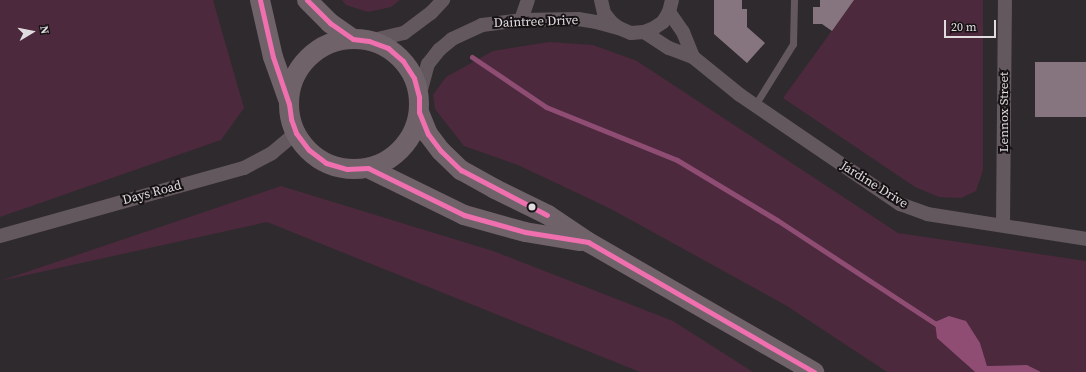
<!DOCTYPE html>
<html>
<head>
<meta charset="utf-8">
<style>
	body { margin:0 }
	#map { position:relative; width:1086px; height:372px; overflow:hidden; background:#2f2a2d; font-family:"Source Serif 4",serif }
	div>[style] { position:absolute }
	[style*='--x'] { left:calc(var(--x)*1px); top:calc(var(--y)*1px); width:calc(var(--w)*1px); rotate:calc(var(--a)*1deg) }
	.green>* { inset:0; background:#4c293d }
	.water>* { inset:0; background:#8f4d74 }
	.stream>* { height:5px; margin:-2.5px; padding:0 2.5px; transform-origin:2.5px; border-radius:2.5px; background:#8f4d74 }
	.building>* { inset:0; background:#86757f; transform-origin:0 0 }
	.lane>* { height:7px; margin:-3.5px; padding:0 3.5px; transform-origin:3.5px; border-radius:3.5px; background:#63585e }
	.street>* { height:14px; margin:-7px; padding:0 7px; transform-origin:7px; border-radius:7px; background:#63585e }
	.secondary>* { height:20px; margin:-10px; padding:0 10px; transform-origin:10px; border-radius:10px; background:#6f6269 }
	.secondary>.ring { margin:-10px; padding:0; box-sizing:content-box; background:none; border:20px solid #6f6269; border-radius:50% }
	.bus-1>* { height:5px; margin:-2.5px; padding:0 2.5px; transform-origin:2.5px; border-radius:2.5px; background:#ef6faf }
	.dots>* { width:11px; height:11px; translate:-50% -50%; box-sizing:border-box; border:2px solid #161214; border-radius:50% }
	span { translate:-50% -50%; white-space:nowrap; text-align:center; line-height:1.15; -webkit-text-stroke:4px #161214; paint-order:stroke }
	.street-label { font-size:13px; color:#e0dbde }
	.north { position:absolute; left:12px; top:12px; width:40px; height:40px; -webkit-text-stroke:3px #161214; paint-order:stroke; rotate:80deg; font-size:11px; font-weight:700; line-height:16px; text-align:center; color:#e0dbde }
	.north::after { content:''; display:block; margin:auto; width:14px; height:18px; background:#e0dbde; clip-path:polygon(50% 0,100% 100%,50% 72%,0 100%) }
	.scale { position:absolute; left:944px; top:20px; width:52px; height:18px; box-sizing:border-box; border:2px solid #e0dbde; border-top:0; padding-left:5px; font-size:12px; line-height:14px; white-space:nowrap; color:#e0dbde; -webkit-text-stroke:3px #161214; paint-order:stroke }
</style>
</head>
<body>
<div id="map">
	<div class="green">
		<div style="clip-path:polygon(0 0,213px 0,244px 108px,221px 140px,0 217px)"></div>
		<div style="clip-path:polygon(342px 0,400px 0,391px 7px,368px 12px,346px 5px)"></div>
		<div style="clip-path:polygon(852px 0,983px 0,983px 170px,976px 191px,961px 198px,939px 197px,915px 187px,783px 98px,852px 3px)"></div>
		<div style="clip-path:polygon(549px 42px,593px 45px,637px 61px,898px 233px,1086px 261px,1086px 372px,1041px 372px,1027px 365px,987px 366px,980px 343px,963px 362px,975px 372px,887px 372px,787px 306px,611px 209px,518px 165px,464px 146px,435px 109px,433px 95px,446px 77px,493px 51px)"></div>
		<div style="clip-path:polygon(281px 186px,493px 251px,673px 321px,753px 372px,640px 372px,267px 222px,0 281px)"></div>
	</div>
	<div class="water">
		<div style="clip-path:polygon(949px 316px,966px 321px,980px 343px,987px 366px,1027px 365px,1041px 372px,975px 372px,937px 338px,935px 322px)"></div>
	</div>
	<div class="stream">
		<div style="--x:472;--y:57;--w:89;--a:34"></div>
		<div style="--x:546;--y:107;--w:141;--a:22"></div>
		<div style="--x:677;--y:160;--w:117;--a:31"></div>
		<div style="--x:777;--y:220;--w:194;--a:33.2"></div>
	</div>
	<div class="building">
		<div style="clip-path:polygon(714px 0,742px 0,742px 9px,747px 9px,747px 27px,765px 43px,747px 63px,714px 34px)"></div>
		<div style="clip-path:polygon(820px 0,854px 0,832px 31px,822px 24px,813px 24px,813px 7px,820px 7px)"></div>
		<div style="left:1035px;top:62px;width:51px;height:55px"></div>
	</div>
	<div class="lane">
		<div style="--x:755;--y:105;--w:72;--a:-58.1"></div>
		<div style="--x:793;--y:44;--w:44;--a:-88.7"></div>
	</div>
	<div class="street">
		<div style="--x:601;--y:0;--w:13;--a:77"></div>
		<div style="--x:604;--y:13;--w:11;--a:52"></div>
		<div style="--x:611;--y:22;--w:10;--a:37"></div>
		<div style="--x:619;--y:28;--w:13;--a:23"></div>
		<div style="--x:631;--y:33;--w:13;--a:-4"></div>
		<div style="--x:644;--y:32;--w:11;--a:-22"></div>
		<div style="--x:654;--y:28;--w:11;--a:-34"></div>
		<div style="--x:663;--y:22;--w:12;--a:-59"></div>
		<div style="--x:669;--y:12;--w:12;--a:-76"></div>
		<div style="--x:669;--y:12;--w:24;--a:55"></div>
		<div style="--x:683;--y:32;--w:27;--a:68"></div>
		<div style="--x:521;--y:20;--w:21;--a:-71"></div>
		<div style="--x:644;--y:32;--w:30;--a:33"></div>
		<div style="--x:669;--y:48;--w:26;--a:21"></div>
		<div style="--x:693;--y:57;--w:60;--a:39"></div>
		<div style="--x:740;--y:95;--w:194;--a:34.3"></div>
		<div style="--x:900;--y:204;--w:29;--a:20"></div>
		<div style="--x:927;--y:214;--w:161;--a:8.9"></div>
		<div style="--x:369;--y:41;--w:36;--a:-13"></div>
		<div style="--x:404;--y:33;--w:34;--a:-37"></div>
		<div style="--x:431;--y:13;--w:18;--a:-47"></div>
		<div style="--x:419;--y:97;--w:34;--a:-75"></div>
		<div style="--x:428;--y:64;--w:18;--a:-52"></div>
		<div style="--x:439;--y:50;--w:17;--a:-40"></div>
		<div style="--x:452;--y:39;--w:33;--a:-25"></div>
		<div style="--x:482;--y:25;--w:39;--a:-7"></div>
		<div style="--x:521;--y:20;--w:57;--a:-1"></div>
		<div style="--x:578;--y:19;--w:18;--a:9"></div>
		<div style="--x:596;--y:22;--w:24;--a:15"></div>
		<div style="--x:1003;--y:225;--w:225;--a:-89.5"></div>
		<div style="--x:0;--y:236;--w:253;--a:-15.6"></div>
		<div style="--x:244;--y:168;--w:32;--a:-28"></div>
		<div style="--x:272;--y:153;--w:31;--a:-40"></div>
	</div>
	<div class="secondary">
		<div style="--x:260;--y:0;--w:58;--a:77.2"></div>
		<div style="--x:273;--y:57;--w:48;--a:70.4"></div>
		<div style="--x:307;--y:0;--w:33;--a:45"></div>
		<div style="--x:330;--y:23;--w:28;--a:35"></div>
		<div class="ring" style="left:289px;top:39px;width:110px;height:110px"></div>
		<div style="--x:419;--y:112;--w:24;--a:68"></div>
		<div style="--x:428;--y:134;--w:21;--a:53"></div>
		<div style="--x:441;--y:151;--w:28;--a:44"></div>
		<div style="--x:461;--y:170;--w:39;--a:29"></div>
		<div style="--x:495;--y:189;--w:59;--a:26.1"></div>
		<div style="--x:548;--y:215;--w:48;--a:34"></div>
		<div style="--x:588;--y:242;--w:261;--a:29.9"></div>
		<div style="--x:368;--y:168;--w:107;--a:26.1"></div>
		<div style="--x:464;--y:215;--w:63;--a:15.6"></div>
		<div style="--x:525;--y:232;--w:56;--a:9.3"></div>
	</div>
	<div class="bus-1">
		<div style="--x:260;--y:0;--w:58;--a:77.2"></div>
		<div style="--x:273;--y:57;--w:50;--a:71.2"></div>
		<div style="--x:289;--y:104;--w:15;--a:82"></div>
		<div style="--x:291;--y:119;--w:15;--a:70"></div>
		<div style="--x:296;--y:133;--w:21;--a:53"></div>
		<div style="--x:309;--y:150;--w:21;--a:37"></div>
		<div style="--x:326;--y:163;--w:22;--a:16"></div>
		<div style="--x:347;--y:169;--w:21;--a:-3"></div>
		<div style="--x:368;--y:168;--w:107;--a:26.1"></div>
		<div style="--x:464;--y:215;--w:63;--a:15.6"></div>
		<div style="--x:525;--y:232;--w:64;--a:9"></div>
		<div style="--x:588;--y:242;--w:261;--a:29.9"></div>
		<div style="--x:307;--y:0;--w:33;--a:45"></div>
		<div style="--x:330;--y:23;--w:28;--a:35"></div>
		<div style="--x:353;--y:39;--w:16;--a:7"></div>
		<div style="--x:369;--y:41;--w:20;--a:20"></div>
		<div style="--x:388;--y:48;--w:20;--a:41"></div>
		<div style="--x:403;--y:61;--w:20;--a:57"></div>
		<div style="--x:414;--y:78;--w:20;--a:75"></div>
		<div style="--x:419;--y:97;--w:15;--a:90"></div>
		<div style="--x:419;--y:112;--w:24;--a:68"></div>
		<div style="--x:428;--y:134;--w:21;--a:53"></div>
		<div style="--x:441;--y:151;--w:28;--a:44"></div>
		<div style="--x:461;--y:170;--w:97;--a:27.6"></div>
	</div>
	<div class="dots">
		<div style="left:532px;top:207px;background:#e0dbde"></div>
	</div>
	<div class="street-label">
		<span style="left:536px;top:22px;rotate:-2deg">Daintree Drive</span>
		<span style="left:1004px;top:112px;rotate:-90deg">Lennox Street</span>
		<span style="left:874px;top:185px;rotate:32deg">Jardine Drive</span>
		<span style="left:152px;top:193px;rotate:-15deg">Days Road</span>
	</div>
	<div class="north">N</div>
	<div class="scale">20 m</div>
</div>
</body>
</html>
